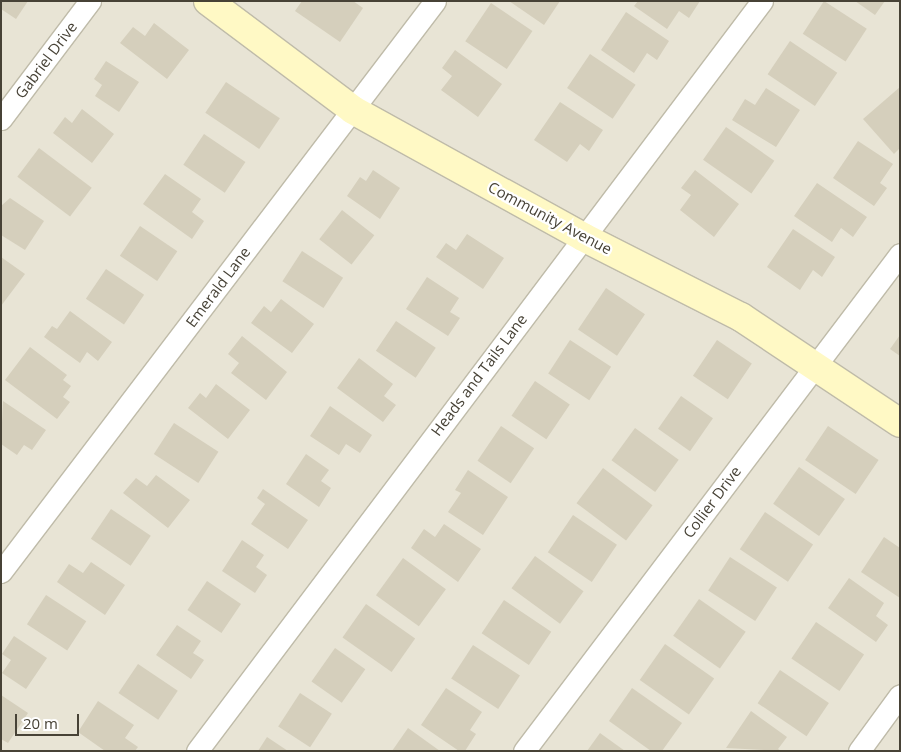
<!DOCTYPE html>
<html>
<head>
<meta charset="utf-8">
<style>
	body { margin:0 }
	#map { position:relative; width:901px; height:752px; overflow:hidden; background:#f4f1e7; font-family:"Open Sans",sans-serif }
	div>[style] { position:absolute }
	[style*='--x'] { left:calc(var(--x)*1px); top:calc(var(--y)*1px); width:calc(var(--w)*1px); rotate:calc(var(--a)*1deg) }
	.residential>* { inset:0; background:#e8e4d5; transform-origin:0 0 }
	.building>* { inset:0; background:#d5cfbc; transform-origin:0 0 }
	.roads { filter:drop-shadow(1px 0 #bfbba9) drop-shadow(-1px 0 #bfbba9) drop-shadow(0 1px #bfbba9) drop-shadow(0 -1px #bfbba9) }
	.street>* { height:21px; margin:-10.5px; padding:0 10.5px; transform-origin:10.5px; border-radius:10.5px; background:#fff }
	.secondary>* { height:28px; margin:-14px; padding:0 14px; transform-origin:14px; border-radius:14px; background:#fff9c5 }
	span { translate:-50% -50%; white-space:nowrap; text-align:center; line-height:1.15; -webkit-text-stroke:4.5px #fff; paint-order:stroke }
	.street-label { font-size:15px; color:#474236 }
	.frame { position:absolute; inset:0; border:2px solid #474236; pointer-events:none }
	.scale { position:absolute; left:15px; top:714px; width:64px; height:22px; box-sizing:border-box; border:2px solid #474236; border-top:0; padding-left:6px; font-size:15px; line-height:18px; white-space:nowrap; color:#474236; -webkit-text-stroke:4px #fff; paint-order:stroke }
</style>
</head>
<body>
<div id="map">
	<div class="residential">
		<div style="left:1px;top:1px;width:899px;height:750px"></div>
	</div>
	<div class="building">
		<div style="clip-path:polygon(1px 1px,28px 1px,16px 19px,1px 9px)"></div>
		<div style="clip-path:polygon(302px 1px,353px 1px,363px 8px,340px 42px,295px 11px)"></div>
		<div style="clip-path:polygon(509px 1px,560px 1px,544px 25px)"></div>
		<div style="clip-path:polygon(638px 1px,700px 1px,689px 18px,679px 11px,667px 29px,634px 6px)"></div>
		<div style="left:824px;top:1px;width:51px;height:39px;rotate:33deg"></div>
		<div style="clip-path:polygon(855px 1px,885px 1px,875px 15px)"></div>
		<div style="left:491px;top:3px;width:50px;height:46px;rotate:34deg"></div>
		<div style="clip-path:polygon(626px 12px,669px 41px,657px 60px,647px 53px,634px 73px,601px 50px)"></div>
		<div style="clip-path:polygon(154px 23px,189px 50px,167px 79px,120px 43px,133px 27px,145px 36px)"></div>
		<div style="left:790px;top:41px;width:57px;height:40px;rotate:34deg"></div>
		<div style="clip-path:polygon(455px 50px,502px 84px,478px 117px,441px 90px,452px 76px,442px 68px)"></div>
		<div style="left:590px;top:54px;width:55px;height:41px;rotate:34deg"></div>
		<div style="clip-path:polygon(106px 61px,139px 82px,119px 112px,95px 96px,102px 85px,94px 79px)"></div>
		<div style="left:226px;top:82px;width:65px;height:37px;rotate:34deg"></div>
		<div style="clip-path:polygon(900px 87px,900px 148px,894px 154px,863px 119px)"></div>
		<div style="clip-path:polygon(766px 88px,800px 110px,776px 147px,732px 120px,745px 99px,755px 105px)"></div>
		<div style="clip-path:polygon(560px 102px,603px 130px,589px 151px,580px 144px,567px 162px,534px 140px)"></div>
		<div style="clip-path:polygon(82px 109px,114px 134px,92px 163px,53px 133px,65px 117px,72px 123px)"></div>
		<div style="left:726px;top:127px;width:59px;height:40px;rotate:35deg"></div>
		<div style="left:204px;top:134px;width:50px;height:37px;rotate:34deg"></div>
		<div style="clip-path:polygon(858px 141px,893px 164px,880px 183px,887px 188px,874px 206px,833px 178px)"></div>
		<div style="left:39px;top:148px;width:66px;height:36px;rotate:37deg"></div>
		<div style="clip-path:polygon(373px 170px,400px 188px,380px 219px,347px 196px,360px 177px,366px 181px)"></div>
		<div style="clip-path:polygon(695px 170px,739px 204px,714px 237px,680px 210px,691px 195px,681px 188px)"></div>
		<div style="clip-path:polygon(165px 174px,201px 199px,192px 212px,204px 221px,192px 239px,143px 204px)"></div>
		<div style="clip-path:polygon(817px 183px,867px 217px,853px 237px,841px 228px,832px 242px,794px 216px)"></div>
		<div style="clip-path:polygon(10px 198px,44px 221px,25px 250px,1px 235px,1px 206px)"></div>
		<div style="left:342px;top:210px;width:41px;height:37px;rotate:38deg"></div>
		<div style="left:140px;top:226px;width:45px;height:36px;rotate:34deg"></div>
		<div style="clip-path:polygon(793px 229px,835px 257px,822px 277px,813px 270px,800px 290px,767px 267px)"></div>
		<div style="clip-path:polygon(467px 234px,504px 258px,483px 289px,436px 257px,446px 243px,456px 250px)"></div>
		<div style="left:302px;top:251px;width:49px;height:36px;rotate:33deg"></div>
		<div style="clip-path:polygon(1px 257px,25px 274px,1px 306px)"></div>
		<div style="left:106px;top:269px;width:46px;height:36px;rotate:34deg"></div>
		<div style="clip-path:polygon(427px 277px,459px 298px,450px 312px,460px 318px,448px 336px,406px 309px)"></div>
		<div style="left:606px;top:288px;width:47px;height:50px;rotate:34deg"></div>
		<div style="clip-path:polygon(281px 299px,314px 324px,292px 353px,251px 323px,264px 306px,271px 312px)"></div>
		<div style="clip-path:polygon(70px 311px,112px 342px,98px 361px,87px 352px,80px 363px,44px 337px,52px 326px,57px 329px)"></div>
		<div style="left:396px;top:321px;width:48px;height:36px;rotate:34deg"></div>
		<div style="clip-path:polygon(900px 335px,900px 356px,890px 349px)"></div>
		<div style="clip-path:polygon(242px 336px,287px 372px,266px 400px,231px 373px,239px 363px,228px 354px)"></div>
		<div style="left:570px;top:340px;width:49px;height:40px;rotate:33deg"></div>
		<div style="left:717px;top:340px;width:42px;height:43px;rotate:34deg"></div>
		<div style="clip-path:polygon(30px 347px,67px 375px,63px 380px,71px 386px,63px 397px,70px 402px,57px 419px,5px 380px)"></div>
		<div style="clip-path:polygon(359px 358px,393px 384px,384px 396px,396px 405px,383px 422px,337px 388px)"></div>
		<div style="left:535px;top:381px;width:42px;height:42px;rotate:34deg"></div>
		<div style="clip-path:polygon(216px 384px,250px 410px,228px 439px,188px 408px,200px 393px,206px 398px)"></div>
		<div style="left:681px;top:396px;width:39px;height:40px;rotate:35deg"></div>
		<div style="clip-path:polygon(3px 401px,46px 430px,32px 450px,24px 445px,17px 455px,1px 444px)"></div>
		<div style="clip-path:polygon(330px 406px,372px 435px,360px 453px,346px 444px,339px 455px,310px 436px)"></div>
		<div style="left:174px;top:423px;width:53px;height:37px;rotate:33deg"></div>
		<div style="left:501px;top:426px;width:40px;height:42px;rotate:34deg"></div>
		<div style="left:828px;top:426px;width:61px;height:41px;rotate:34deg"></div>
		<div style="left:635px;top:428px;width:54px;height:40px;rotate:36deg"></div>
		<div style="clip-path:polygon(306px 454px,329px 470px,321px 481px,331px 488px,319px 507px,286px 484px)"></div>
		<div style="left:799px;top:467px;width:56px;height:45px;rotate:35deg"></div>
		<div style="left:603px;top:468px;width:62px;height:44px;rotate:37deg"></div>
		<div style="clip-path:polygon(468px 470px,508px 497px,483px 535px,448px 512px,461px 493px,455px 490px)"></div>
		<div style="clip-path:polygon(156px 475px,190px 500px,168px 528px,123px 493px,136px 478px,147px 486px)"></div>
		<div style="clip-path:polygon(263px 489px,308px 520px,288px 549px,251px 524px,265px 504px,257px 498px)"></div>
		<div style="left:111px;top:509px;width:48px;height:36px;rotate:34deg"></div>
		<div style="left:765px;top:512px;width:58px;height:45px;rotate:34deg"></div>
		<div style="left:573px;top:515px;width:53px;height:45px;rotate:34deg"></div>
		<div style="clip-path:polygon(444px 524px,481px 549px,458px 582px,411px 548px,424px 529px,435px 537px)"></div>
		<div style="clip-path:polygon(884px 537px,900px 548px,900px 598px,861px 572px)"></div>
		<div style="clip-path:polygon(242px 540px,264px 555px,256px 567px,267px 575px,255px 593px,222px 571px)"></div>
		<div style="left:535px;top:556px;width:60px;height:40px;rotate:36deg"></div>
		<div style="left:730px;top:557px;width:56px;height:40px;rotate:33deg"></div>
		<div style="left:403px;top:558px;width:53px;height:46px;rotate:36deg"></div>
		<div style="clip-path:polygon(91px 562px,125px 585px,105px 615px,57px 582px,69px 564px,83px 573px)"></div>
		<div style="clip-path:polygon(849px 578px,884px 603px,876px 616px,888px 625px,876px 642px,828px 608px)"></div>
		<div style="left:207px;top:581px;width:41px;height:35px;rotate:34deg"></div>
		<div style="left:46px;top:595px;width:48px;height:35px;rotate:33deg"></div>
		<div style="left:699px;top:599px;width:57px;height:45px;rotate:35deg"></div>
		<div style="left:504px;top:600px;width:57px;height:40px;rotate:34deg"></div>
		<div style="left:366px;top:604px;width:60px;height:41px;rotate:35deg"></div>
		<div style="left:816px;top:622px;width:58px;height:44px;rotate:34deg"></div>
		<div style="clip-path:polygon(177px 625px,201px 641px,193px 653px,204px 660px,191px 679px,156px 655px)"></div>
		<div style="clip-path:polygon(14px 636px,47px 658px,26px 689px,2px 673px,11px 660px,2px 654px)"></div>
		<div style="left:665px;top:644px;width:60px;height:44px;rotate:35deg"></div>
		<div style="left:473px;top:645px;width:56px;height:40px;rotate:33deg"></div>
		<div style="left:335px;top:648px;width:37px;height:41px;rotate:35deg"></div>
		<div style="left:138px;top:664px;width:48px;height:35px;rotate:34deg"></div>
		<div style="left:780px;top:670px;width:59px;height:40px;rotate:34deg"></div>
		<div style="clip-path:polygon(446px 688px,482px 712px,470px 730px,476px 734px,465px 751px,459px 751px,421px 725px)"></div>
		<div style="clip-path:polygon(632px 688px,682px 723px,662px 751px,651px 751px,609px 721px)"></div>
		<div style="left:300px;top:693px;width:38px;height:40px;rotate:33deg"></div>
		<div style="clip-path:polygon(1px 695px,28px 713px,8px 743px,1px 739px)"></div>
		<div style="clip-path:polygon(98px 701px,134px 725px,125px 738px,138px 747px,135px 751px,105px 751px,78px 732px)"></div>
		<div style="clip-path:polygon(751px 711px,787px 737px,778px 749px,781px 751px,726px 748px)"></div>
		<div style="clip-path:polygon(408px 728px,440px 751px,392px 751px)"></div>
		<div style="clip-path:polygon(600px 733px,625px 751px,587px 751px)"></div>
		<div style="clip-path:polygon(267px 737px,288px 751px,258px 751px)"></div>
	</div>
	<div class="roads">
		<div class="street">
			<div style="--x:1;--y:119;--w:148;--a:-53"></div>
			<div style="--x:1;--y:572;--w:717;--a:-52.76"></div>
			<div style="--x:197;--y:751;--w:939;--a:-53.01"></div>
			<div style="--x:524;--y:751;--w:623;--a:-52.89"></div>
			<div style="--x:859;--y:751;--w:69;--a:-53.8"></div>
		</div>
		<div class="secondary">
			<div style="--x:208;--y:1;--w:181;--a:36.9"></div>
			<div style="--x:353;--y:110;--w:263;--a:28.9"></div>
			<div style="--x:583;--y:237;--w:177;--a:26.9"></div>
			<div style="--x:741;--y:317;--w:191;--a:33.7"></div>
		</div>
	</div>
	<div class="street-label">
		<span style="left:46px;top:60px;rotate:-53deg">Gabriel Drive</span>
		<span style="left:550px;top:218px;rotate:28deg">Community Avenue</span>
		<span style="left:218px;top:287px;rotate:-53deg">Emerald Lane</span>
		<span style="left:479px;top:375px;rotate:-53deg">Heads and Tails Lane</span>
		<span style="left:712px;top:502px;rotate:-53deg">Collier Drive</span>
	</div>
	<div class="frame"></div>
	<div class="scale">20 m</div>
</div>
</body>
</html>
